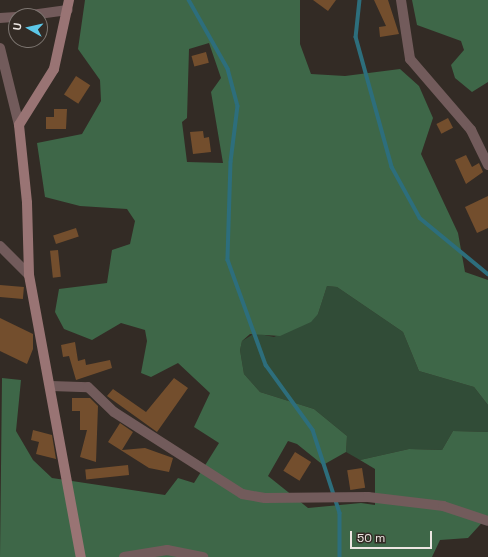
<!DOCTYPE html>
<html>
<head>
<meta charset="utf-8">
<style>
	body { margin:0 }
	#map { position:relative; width:488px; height:557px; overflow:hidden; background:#332b25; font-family:"Space Grotesk",sans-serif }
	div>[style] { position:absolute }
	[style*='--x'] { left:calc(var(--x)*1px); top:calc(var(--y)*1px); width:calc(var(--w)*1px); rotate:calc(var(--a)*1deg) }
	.green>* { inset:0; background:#314c37 }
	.forest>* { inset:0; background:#3e6748 }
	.stream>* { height:3.5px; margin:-1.75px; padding:0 1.75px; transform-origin:1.75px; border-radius:1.75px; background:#2d6e7c }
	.building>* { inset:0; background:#734e2d; transform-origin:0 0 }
	.street>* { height:10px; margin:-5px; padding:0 5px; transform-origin:5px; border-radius:5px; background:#725b5b }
	.secondary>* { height:10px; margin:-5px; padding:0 5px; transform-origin:5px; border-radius:5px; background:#997474 }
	span { translate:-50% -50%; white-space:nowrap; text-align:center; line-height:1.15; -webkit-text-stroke:3px #332b25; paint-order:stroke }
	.north { position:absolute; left:8px; top:8px; width:40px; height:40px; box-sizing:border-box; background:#332b25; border:1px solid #7d7671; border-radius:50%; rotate:278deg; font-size:11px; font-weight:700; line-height:16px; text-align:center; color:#ece6e2 }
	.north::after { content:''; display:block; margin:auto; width:14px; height:18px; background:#5cc7e7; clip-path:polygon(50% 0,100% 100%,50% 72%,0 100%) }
	.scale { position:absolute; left:350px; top:531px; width:82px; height:18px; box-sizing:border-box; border:2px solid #ece6e2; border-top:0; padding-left:5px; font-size:12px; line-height:14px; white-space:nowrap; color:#ece6e2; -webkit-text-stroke:3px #332b25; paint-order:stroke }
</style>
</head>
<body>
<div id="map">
	<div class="green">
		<div style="clip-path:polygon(327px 286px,337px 287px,403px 332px,419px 371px,474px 387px,488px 405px,488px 432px,453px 431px,442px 450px,409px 449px,360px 460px,346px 452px,347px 436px,314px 409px,260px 392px,244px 374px,240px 350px,242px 341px,255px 333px,274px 337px,318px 314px)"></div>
	</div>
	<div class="forest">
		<div style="clip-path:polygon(evenodd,85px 0,300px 0,300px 44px,311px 74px,345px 76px,400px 69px,419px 86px,433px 118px,421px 154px,458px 233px,465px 272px,488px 280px,488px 405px,474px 387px,419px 371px,403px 332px,337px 287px,327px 286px,318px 314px,311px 322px,280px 336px,250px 334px,242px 341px,240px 350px,244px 374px,260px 392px,314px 409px,347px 436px,346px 452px,323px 465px,297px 444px,288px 441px,268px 476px,308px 508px,361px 503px,375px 505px,375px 469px,360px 460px,409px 449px,442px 450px,453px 431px,488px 432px,488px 516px,468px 538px,440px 540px,432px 557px,0 557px,2px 378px,21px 380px,16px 431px,33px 460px,52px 478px,165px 495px,178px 478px,194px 483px,219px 443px,194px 427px,210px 393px,178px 363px,151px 377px,141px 373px,147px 341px,145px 330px,121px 323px,92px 340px,64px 329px,55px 312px,59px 289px,107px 283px,112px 250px,130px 244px,135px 221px,127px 209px,80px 206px,45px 197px,37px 143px,82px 134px,101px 101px,100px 80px,78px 49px,85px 0,209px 43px,221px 78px,211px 92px,223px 163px,187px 162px,182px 122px,187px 118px,189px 49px,209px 43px)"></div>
		<div style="clip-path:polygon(412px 0,488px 0,488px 82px,472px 92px,455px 78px,451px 65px,464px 50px,461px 41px,417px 25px)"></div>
	</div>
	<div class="stream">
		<div style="--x:189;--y:0;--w:79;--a:60.5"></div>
		<div style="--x:228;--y:69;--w:38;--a:75"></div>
		<div style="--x:238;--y:106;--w:56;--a:97.1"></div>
		<div style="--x:231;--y:162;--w:98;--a:91.8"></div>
		<div style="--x:228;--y:260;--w:112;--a:70.1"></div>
		<div style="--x:266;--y:365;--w:80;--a:54.1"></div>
		<div style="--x:313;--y:430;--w:87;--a:72"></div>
		<div style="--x:340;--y:513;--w:44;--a:90"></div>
		<div style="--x:360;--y:0;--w:37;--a:96"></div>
		<div style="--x:356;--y:37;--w:135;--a:74.5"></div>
		<div style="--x:392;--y:167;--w:58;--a:61.2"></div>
		<div style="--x:420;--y:218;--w:88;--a:39.5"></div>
	</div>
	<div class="building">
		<div style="clip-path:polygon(313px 0,336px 0,328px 11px)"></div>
		<div style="clip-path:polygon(374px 0,388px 0,399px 34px,380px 37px,379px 27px,386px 26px)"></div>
		<div style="left:206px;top:52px;width:11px;height:15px;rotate:75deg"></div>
		<div style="left:76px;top:76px;width:17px;height:22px;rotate:33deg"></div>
		<div style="clip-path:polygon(54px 109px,67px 109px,66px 129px,46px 129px,46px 117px,54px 117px)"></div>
		<div style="left:448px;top:118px;width:11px;height:13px;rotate:63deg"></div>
		<div style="clip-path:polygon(203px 131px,204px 138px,209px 137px,211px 152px,193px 154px,190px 132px)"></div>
		<div style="clip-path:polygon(466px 155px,472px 167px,479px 163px,483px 172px,466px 184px,455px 160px)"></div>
		<div style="clip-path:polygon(488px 196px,488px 228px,477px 233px,465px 207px)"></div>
		<div style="left:76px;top:228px;width:9px;height:24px;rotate:72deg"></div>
		<div style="left:58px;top:250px;width:27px;height:8px;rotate:84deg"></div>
		<div style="left:0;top:285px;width:24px;height:12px;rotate:5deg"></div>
		<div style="clip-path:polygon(0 318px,33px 334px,33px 349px,27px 364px,0 351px)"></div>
		<div style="clip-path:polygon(75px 342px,78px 361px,85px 359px,86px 365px,110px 360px,112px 368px,76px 380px,69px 356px,63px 357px,61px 345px)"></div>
		<div style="clip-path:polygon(174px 378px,188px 388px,157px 432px,107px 396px,113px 389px,146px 412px)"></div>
		<div style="clip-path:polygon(72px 398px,90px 398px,98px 406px,96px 462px,80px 457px,87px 430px,80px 430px,80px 411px,72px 411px)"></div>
		<div style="clip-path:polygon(120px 423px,133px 432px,122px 450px,145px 448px,173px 458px,169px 472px,149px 468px,108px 442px)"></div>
		<div style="clip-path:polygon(33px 430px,52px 435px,56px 459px,36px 454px,39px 442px,31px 440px)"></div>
		<div style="left:295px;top:452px;width:19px;height:22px;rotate:32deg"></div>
		<div style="left:128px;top:465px;width:10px;height:43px;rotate:84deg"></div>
		<div style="left:362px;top:468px;width:20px;height:15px;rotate:81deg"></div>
	</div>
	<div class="street">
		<div style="--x:401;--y:0;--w:60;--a:81.3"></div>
		<div style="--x:410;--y:59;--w:94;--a:49.3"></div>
		<div style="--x:471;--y:130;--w:39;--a:64"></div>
		<div style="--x:24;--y:16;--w:44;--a:-7.8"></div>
		<div style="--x:0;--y:18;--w:16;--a:-4"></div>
		<div style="--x:0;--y:48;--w:79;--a:76.1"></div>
		<div style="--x:0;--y:246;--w:41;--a:45"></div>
		<div style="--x:51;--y:386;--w:37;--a:2"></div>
		<div style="--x:88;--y:387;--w:36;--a:44"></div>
		<div style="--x:114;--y:412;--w:152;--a:32.6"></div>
		<div style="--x:242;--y:494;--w:23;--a:10"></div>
		<div style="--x:265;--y:498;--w:103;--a:-0.6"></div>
		<div style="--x:368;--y:497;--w:76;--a:6.8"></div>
		<div style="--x:443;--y:506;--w:47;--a:18.4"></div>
		<div style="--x:124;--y:557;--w:44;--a:-9.2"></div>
		<div style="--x:167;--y:550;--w:37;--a:11"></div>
	</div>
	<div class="secondary">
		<div style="--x:69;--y:0;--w:71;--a:102.3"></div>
		<div style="--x:54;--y:69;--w:66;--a:122"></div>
		<div style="--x:19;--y:125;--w:78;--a:84.1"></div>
		<div style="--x:27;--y:203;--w:72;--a:88.4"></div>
		<div style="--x:29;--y:275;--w:287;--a:79.6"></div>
	</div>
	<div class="north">U</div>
	<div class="scale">50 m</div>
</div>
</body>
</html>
